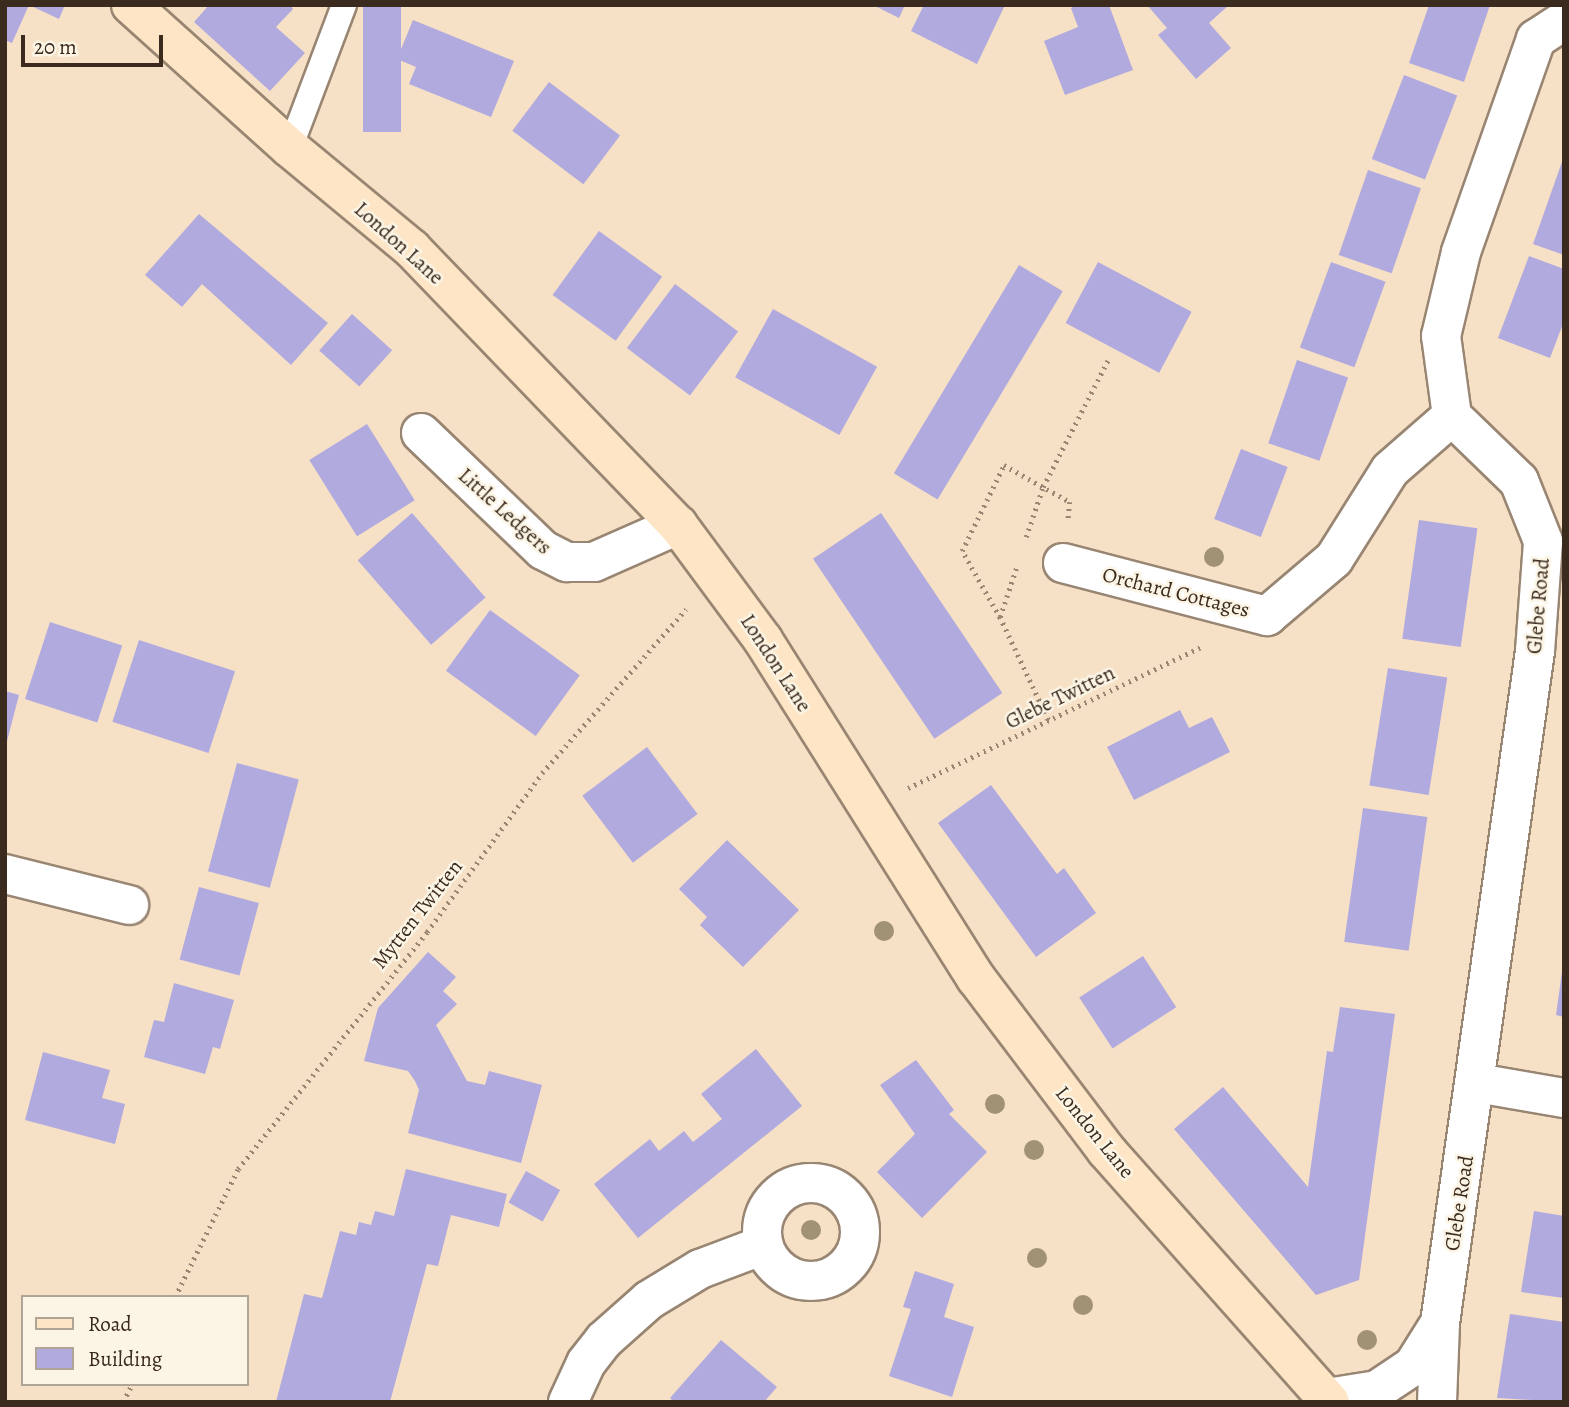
<!DOCTYPE html>
<html>
<head>
<meta charset="utf-8">
<style>
	body { margin:0 }
	#map { position:relative; width:1569px; height:1407px; overflow:hidden; background:#f6e0c6; font-family:Alegreya,serif }
	div>[style] { position:absolute }
	[style*='--x'] { left:calc(var(--x)*1px); top:calc(var(--y)*1px); width:calc(var(--w)*1px); rotate:calc(var(--a)*1deg) }
	.building>* { inset:0; background:#b1aadf; transform-origin:0 0 }
	.path>* { height:4.5px; margin-top:-2.25px; transform-origin:0; background:repeating-linear-gradient(90deg,#988572 0 2px,transparent 0 7px) }
	.roads { filter:drop-shadow(2px 0 #988572) drop-shadow(-2px 0 #988572) drop-shadow(0 2px #988572) drop-shadow(0 -2px #988572) }
	.lane>* { height:24px; margin:-12px; padding:0 12px; transform-origin:12px; border-radius:12px; background:#fff }
	.street>* { height:38px; margin:-19px; padding:0 19px; transform-origin:19px; border-radius:19px; background:#fff }
	.street>.ring { margin:-19px; padding:0; box-sizing:content-box; background:none; border:38px solid #fff; border-radius:50% }
	.secondary>* { height:38px; margin:-19px; padding:0 19px; transform-origin:19px; border-radius:19px; background:#fde5c5 }
	.trees>* { width:20px; height:20px; margin:-10px; border-radius:50%; background:#a19275 }
	span { translate:-50% -50%; white-space:nowrap; text-align:center; line-height:1.15; -webkit-text-stroke:5px #fcf5e5; paint-order:stroke }
	.street-label { font-size:21px; color:#3b2a1e }
	.frame { position:absolute; inset:0; border:7px solid #3b2a1e; pointer-events:none }
	.legend { position:absolute; left:21px; top:1295px; width:228px; height:91px; box-sizing:border-box; background:#fcf5e5; border:2px solid #afa495; margin:0; padding:9px 12px; list-style:none; font-size:21px; color:#3b2a1e }
	.legend li { display:flex; align-items:center; gap:14px; height:35px }
	.legend b { width:35px; border:2px solid #afa495 }
	.scale { position:absolute; left:21px; top:35px; width:142px; height:32px; box-sizing:border-box; border:4px solid #3b2a1e; border-top:0; padding-left:9px; font-size:21px; line-height:24px; white-space:nowrap; color:#3b2a1e; -webkit-text-stroke:5px #fcf5e5; paint-order:stroke }
</style>
</head>
<body>
<div id="map">
	<div class="building">
		<div style="clip-path:polygon(5px 5px,29px 5px,12px 43px,5px 40px)"></div>
		<div style="clip-path:polygon(29px 5px,65px 5px,59px 19px)"></div>
		<div style="clip-path:polygon(209px 5px,290px 5px,293px 9px,276px 27px,305px 53px,270px 91px,194px 22px)"></div>
		<div style="left:363px;top:5px;width:38px;height:127px"></div>
		<div style="clip-path:polygon(873px 5px,905px 5px,899px 18px)"></div>
		<div style="clip-path:polygon(924px 5px,1005px 5px,977px 64px,911px 31px)"></div>
		<div style="clip-path:polygon(1077px 5px,1109px 5px,1133px 70px,1065px 95px,1044px 41px,1078px 27px,1071px 8px)"></div>
		<div style="clip-path:polygon(1147px 5px,1229px 5px,1209px 23px,1231px 48px,1196px 79px,1158px 35px,1167px 28px)"></div>
		<div style="clip-path:polygon(1429px 5px,1490px 5px,1464px 82px,1409px 63px)"></div>
		<div style="clip-path:polygon(413px 20px,514px 61px,491px 117px,409px 84px,416px 67px,397px 59px)"></div>
		<div style="left:1404px;top:75px;width:57px;height:90px;rotate:21deg"></div>
		<div style="left:549px;top:82px;width:89px;height:61px;rotate:37deg"></div>
		<div style="clip-path:polygon(1563px 159px,1564px 159px,1564px 255px,1533px 244px)"></div>
		<div style="left:1368px;top:170px;width:56px;height:90px;rotate:19deg"></div>
		<div style="clip-path:polygon(199px 214px,328px 323px,291px 365px,202px 284px,182px 307px,145px 275px)"></div>
		<div style="left:599px;top:231px;width:78px;height:79px;rotate:36deg"></div>
		<div style="clip-path:polygon(1529px 256px,1564px 269px,1564px 321px,1550px 358px,1498px 338px)"></div>
		<div style="left:1098px;top:262px;width:106px;height:69px;rotate:28deg"></div>
		<div style="left:1331px;top:262px;width:58px;height:91px;rotate:20deg"></div>
		<div style="left:1019px;top:265px;width:51px;height:243px;rotate:31deg"></div>
		<div style="left:675px;top:284px;width:79px;height:80px;rotate:37deg"></div>
		<div style="left:773px;top:309px;width:119px;height:78px;rotate:29deg"></div>
		<div style="left:352px;top:314px;width:54px;height:49px;rotate:42deg"></div>
		<div style="left:1297px;top:360px;width:54px;height:88px;rotate:19deg"></div>
		<div style="left:367px;top:424px;width:90px;height:68px;rotate:58deg"></div>
		<div style="left:1241px;top:449px;width:50px;height:75px;rotate:21deg"></div>
		<div style="left:412px;top:513px;width:112px;height:72px;rotate:49deg"></div>
		<div style="left:881px;top:513px;width:217px;height:82px;rotate:56deg"></div>
		<div style="left:1419px;top:520px;width:59px;height:120px;rotate:8deg"></div>
		<div style="left:490px;top:610px;width:111px;height:75px;rotate:36deg"></div>
		<div style="left:50px;top:622px;width:76px;height:81px;rotate:18deg"></div>
		<div style="left:139px;top:640px;width:101px;height:86px;rotate:18deg"></div>
		<div style="left:1388px;top:668px;width:60px;height:119px;rotate:9deg"></div>
		<div style="clip-path:polygon(5px 691px,19px 695px,6px 745px,5px 745px)"></div>
		<div style="clip-path:polygon(1180px 710px,1189px 728px,1212px 717px,1230px 752px,1134px 800px,1107px 747px)"></div>
		<div style="left:647px;top:747px;width:84px;height:81px;rotate:53deg"></div>
		<div style="left:237px;top:763px;width:64px;height:112px;rotate:15deg"></div>
		<div style="clip-path:polygon(991px 785px,1057px 874px,1064px 868px,1096px 913px,1036px 957px,938px 823px)"></div>
		<div style="left:1363px;top:808px;width:65px;height:135px;rotate:8deg"></div>
		<div style="clip-path:polygon(727px 840px,799px 910px,743px 967px,700px 925px,707px 917px,679px 889px)"></div>
		<div style="left:199px;top:887px;width:62px;height:75px;rotate:15deg"></div>
		<div style="clip-path:polygon(428px 952px,456px 977px,443px 991px,457px 1004px,436px 1025px,467px 1081px,485px 1085px,489px 1071px,542px 1085px,521px 1163px,408px 1133px,419px 1090px,415px 1081px,408px 1071px,364px 1061px,378px 1008px)"></div>
		<div style="left:1143px;top:956px;width:61px;height:76px;rotate:57deg"></div>
		<div style="clip-path:polygon(1562px 972px,1564px 972px,1564px 1017px,1556px 1015px)"></div>
		<div style="clip-path:polygon(174px 983px,234px 1000px,220px 1049px,213px 1047px,205px 1074px,144px 1057px,154px 1020px,164px 1022px)"></div>
		<div style="clip-path:polygon(1340px 1007px,1395px 1014px,1359px 1280px,1316px 1295px,1174px 1129px,1223px 1087px,1308px 1187px,1327px 1051px,1333px 1052px)"></div>
		<div style="clip-path:polygon(756px 1049px,802px 1106px,638px 1238px,594px 1184px,650px 1139px,659px 1151px,684px 1131px,693px 1142px,722px 1119px,701px 1094px)"></div>
		<div style="clip-path:polygon(43px 1052px,110px 1070px,102px 1098px,125px 1104px,115px 1144px,25px 1120px)"></div>
		<div style="clip-path:polygon(916px 1060px,954px 1110px,949px 1114px,987px 1152px,922px 1218px,877px 1172px,915px 1134px,880px 1085px)"></div>
		<div style="clip-path:polygon(406px 1169px,507px 1194px,499px 1227px,451px 1215px,438px 1266px,427px 1264px,390px 1402px,276px 1402px,304px 1294px,322px 1298px,340px 1231px,356px 1235px,359px 1222px,371px 1225px,375px 1211px,394px 1216px)"></div>
		<div style="left:526px;top:1171px;width:39px;height:36px;rotate:29deg"></div>
		<div style="clip-path:polygon(1534px 1211px,1564px 1216px,1564px 1298px,1521px 1292px)"></div>
		<div style="clip-path:polygon(915px 1271px,954px 1284px,944px 1317px,974px 1327px,952px 1397px,889px 1376px,911px 1309px,903px 1307px)"></div>
		<div style="clip-path:polygon(1510px 1314px,1564px 1322px,1564px 1402px,1497px 1398px)"></div>
		<div style="clip-path:polygon(721px 1340px,777px 1387px,764px 1402px,674px 1402px,670px 1398px)"></div>
	</div>
	<div class="path">
		<div style="--x:1026;--y:537;--w:53;--a:-71.2"></div>
		<div style="--x:1043;--y:487;--w:143;--a:-62.9"></div>
		<div style="--x:1000;--y:617;--w:54;--a:-71.6"></div>
		<div style="--x:1048;--y:720;--w:113;--a:-115.2"></div>
		<div style="--x:1000;--y:618;--w:77;--a:-119.6"></div>
		<div style="--x:962;--y:551;--w:96;--a:-64"></div>
		<div style="--x:1004;--y:465;--w:76;--a:29.3"></div>
		<div style="--x:1070;--y:502;--w:19;--a:96"></div>
		<div style="--x:908;--y:788;--w:327;--a:-25.7"></div>
		<div style="--x:175;--y:1297;--w:143;--a:-63.8"></div>
		<div style="--x:238;--y:1169;--w:303;--a:-51.4"></div>
		<div style="--x:427;--y:932;--w:196;--a:-54.1"></div>
		<div style="--x:542;--y:773;--w:218;--a:-48.7"></div>
		<div style="--x:123;--y:1402;--w:20;--a:-63"></div>
	</div>
	<div class="roads">
		<div class="lane">
			<div style="--x:290;--y:148;--w:153;--a:-69.3"></div>
		</div>
		<div class="street">
			<div style="--x:421;--y:433;--w:169;--a:43.8"></div>
			<div style="--x:543;--y:550;--w:27;--a:27"></div>
			<div style="--x:567;--y:562;--w:27;--a:0"></div>
			<div style="--x:594;--y:562;--w:92;--a:-23.8"></div>
			<div style="--x:1063;--y:563;--w:211;--a:14.6"></div>
			<div style="--x:1267;--y:616;--w:88;--a:-40.4"></div>
			<div style="--x:1334;--y:559;--w:105;--a:-57.8"></div>
			<div style="--x:1390;--y:470;--w:82;--a:-41.1"></div>
			<div style="--x:5;--y:874;--w:128;--a:14"></div>
			<div style="--x:1477;--y:1083;--w:88;--a:9.8"></div>
			<div class="ring" style="left:762px;top:1183px;width:60px;height:60px"></div>
			<div style="--x:1327;--y:1398;--w:51;--a:-9.1"></div>
			<div style="--x:1377;--y:1390;--w:43;--a:-33.7"></div>
			<div style="--x:1413;--y:1366;--w:51;--a:-57.9"></div>
			<div style="--x:568;--y:1402;--w:43;--a:-65.2"></div>
			<div style="--x:586;--y:1363;--w:29;--a:-52"></div>
			<div style="--x:604;--y:1340;--w:60;--a:-41.6"></div>
			<div style="--x:649;--y:1300;--w:60;--a:-31.3"></div>
			<div style="--x:700;--y:1269;--w:68;--a:-20.6"></div>
			<div style="--x:1437;--y:1402;--w:79;--a:-87.8"></div>
			<div style="--x:1440;--y:1323;--w:679;--a:-81.95"></div>
			<div style="--x:1535;--y:651;--w:110;--a:-85.8"></div>
			<div style="--x:1543;--y:541;--w:65;--a:-111.8"></div>
			<div style="--x:1519;--y:481;--w:93;--a:-135.9"></div>
			<div style="--x:1452;--y:416;--w:81;--a:-97.8"></div>
			<div style="--x:1441;--y:336;--w:86;--a:-76.6"></div>
			<div style="--x:1461;--y:252;--w:226;--a:-70.6"></div>
			<div style="--x:1536;--y:39;--w:33;--a:-33"></div>
		</div>
		<div class="secondary">
			<div style="--x:131;--y:5;--w:214;--a:42"></div>
			<div style="--x:290;--y:148;--w:158;--a:39.6"></div>
			<div style="--x:412;--y:249;--w:383;--a:46.1"></div>
			<div style="--x:678;--y:525;--w:143;--a:53.5"></div>
			<div style="--x:763;--y:640;--w:400;--a:57.8"></div>
			<div style="--x:976;--y:978;--w:216;--a:52.9"></div>
			<div style="--x:1106;--y:1150;--w:337;--a:48.4"></div>
		</div>
	</div>
	<div class="trees">
		<div style="left:1214px;top:557px"></div>
		<div style="left:884px;top:931px"></div>
		<div style="left:995px;top:1104px"></div>
		<div style="left:1034px;top:1150px"></div>
		<div style="left:811px;top:1230px"></div>
		<div style="left:1037px;top:1258px"></div>
		<div style="left:1083px;top:1305px"></div>
		<div style="left:1367px;top:1340px"></div>
	</div>
	<div class="street-label">
		<span style="left:399px;top:243px;rotate:42deg">London Lane</span>
		<span style="left:505px;top:511px;rotate:42deg">Little Ledgers</span>
		<span style="left:1176px;top:592px;rotate:14deg">Orchard Cottages</span>
		<span style="left:1538px;top:606px;rotate:-85deg">Glebe Road</span>
		<span style="left:776px;top:663px;rotate:57deg">London Lane</span>
		<span style="left:1060px;top:697px;rotate:-26deg">Glebe Twitten</span>
		<span style="left:417px;top:914px;rotate:-52deg">Mytten Twitten</span>
		<span style="left:1095px;top:1132px;rotate:51deg">London Lane</span>
		<span style="left:1459px;top:1203px;rotate:-81deg">Glebe Road</span>
	</div>
	<div class="frame"></div>
	<ul class="legend">
	<li><b style="height:9px;background:#fde5c5"></b>Road</li>
	<li><b style="height:19px;background:#b1aadf"></b>Building</li>
	</ul>
	<div class="scale">20 m</div>
</div>
</body>
</html>
